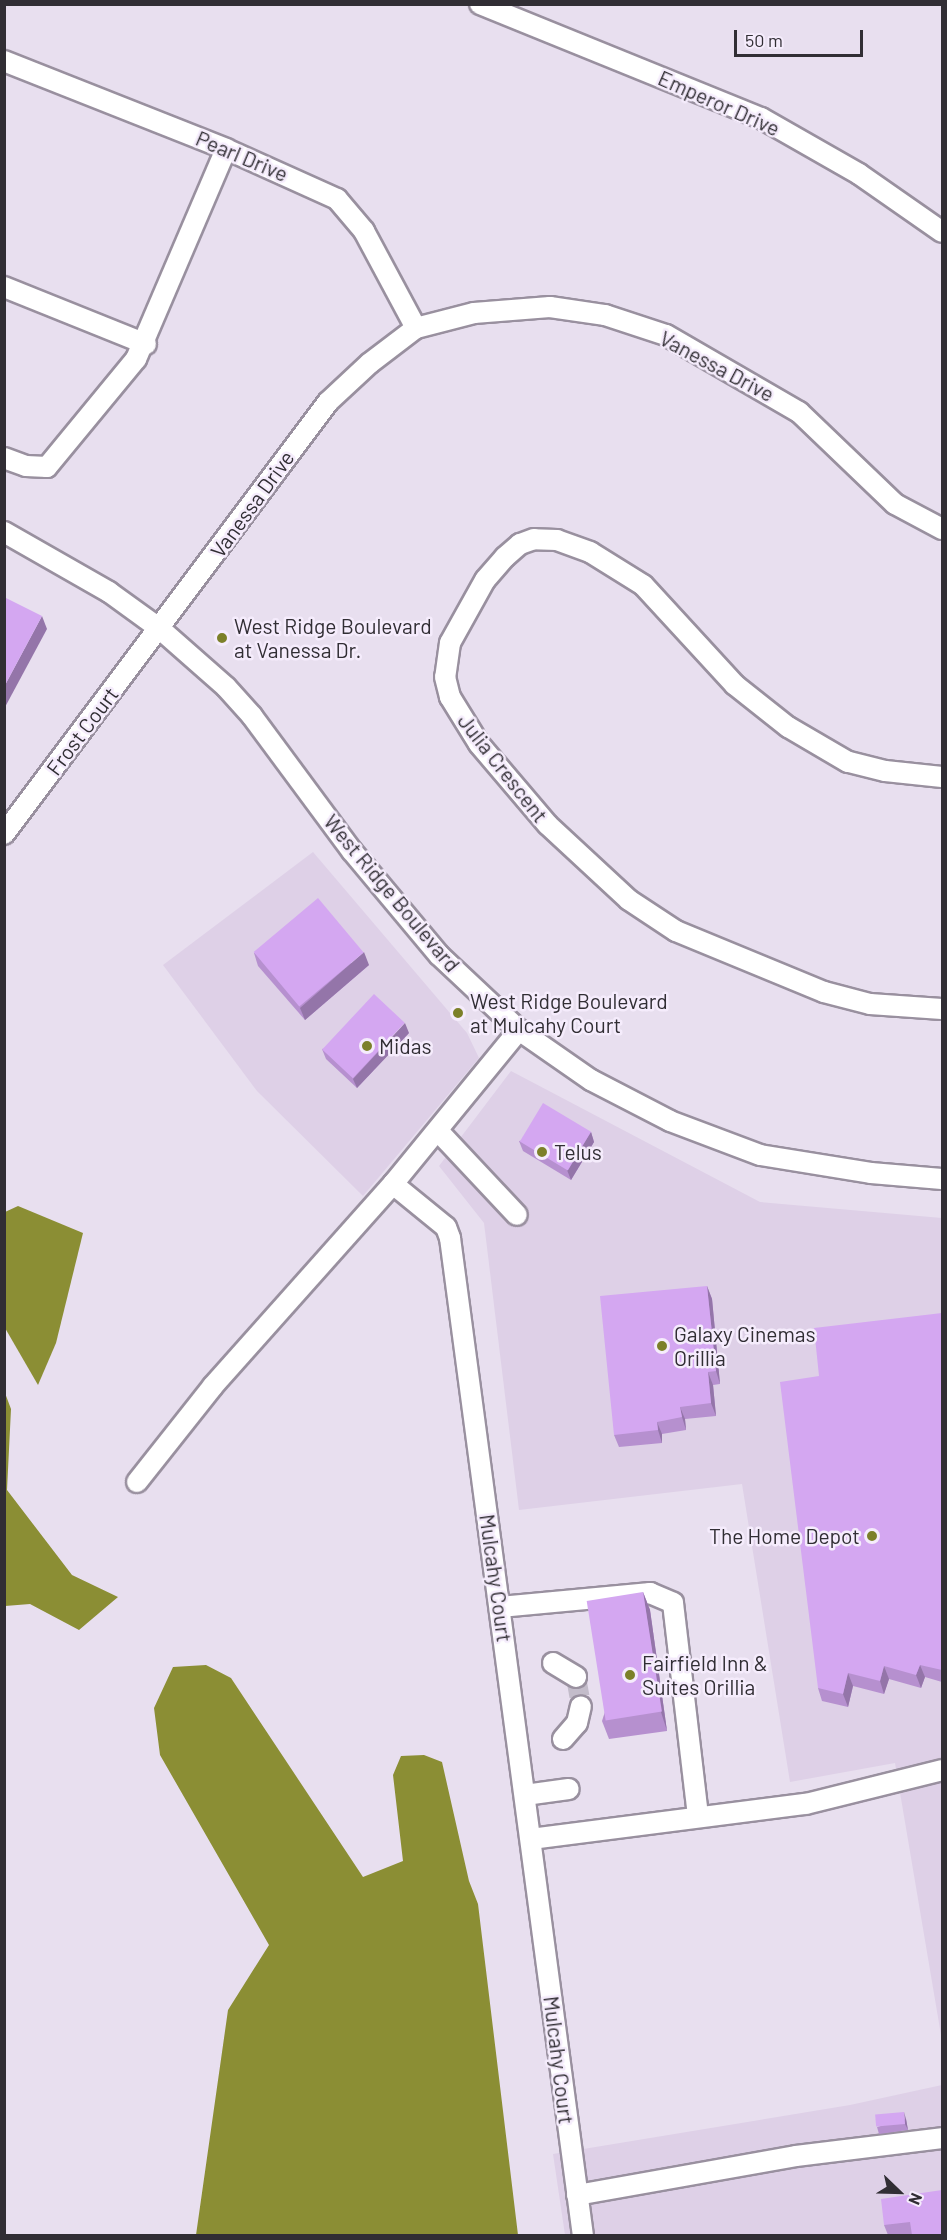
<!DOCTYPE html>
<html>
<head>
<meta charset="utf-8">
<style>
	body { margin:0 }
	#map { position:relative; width:947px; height:2240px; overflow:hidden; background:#e8dfef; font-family:Barlow,sans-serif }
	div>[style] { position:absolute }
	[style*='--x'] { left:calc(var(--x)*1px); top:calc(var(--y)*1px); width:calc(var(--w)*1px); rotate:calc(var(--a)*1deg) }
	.built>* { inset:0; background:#ded0e7 }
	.water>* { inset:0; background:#8b8e34 }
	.minor-tunnel>* { height:20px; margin-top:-10px; transform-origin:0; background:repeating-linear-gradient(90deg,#c3bcca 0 20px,transparent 0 30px) }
	.roads { filter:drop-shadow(2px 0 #99909f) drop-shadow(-2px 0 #99909f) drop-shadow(0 2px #99909f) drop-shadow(0 -2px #99909f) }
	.minor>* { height:20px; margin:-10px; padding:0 10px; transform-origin:10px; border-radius:10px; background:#fff }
	.wall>* { inset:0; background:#b690cf }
	.shaded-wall>* { inset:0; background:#9475a9 }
	.building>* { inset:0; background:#d4a7f1; transform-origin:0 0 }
	.dots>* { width:16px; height:16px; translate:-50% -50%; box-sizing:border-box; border:3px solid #f5ecfc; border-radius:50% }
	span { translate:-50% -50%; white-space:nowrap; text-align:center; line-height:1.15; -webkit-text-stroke:5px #f5ecfc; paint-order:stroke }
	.street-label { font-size:21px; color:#312e34 }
	.poi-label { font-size:21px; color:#312e34 }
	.left { translate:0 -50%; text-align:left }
	.right { translate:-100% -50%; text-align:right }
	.frame { position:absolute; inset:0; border:6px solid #312e34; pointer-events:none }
	.north { position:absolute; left:869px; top:2162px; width:60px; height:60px; -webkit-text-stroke:4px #f5ecfc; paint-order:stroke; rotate:113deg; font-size:16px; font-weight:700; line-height:24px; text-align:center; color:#312e34 }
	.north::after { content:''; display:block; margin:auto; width:21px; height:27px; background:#312e34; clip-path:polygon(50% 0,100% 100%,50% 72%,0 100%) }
	.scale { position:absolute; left:734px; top:30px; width:129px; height:27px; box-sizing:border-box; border:3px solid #312e34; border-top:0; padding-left:8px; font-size:18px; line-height:21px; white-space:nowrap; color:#312e34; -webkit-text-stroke:4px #f5ecfc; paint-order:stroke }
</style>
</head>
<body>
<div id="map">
	<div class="built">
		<div style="clip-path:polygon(313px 852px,467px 1033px,479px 1058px,363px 1196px,257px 1091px,163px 965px)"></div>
		<div style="clip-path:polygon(511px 1071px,760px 1202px,942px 1218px,942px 2041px,895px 1763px,790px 1782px,742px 1484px,519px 1510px,484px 1223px,439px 1166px)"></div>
		<div style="clip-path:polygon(942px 2085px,942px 2235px,565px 2235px,553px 2154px,850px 2105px)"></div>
	</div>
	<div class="water">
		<div style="clip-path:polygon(18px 1206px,83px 1233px,56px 1343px,38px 1385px,5px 1328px,5px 1212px)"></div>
		<div style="clip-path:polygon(5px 1393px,11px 1409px,7px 1490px,72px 1575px,118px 1597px,79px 1630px,30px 1604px,5px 1606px)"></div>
		<div style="clip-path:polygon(206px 1665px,231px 1678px,363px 1877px,403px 1861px,393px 1775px,401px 1756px,424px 1755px,442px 1762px,469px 1881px,478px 1904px,518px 2235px,196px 2235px,228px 2010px,269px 1945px,160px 1755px,154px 1708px,173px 1667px)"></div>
	</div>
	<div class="minor-tunnel">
		<div style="--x:576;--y:1677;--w:29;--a:80"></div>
	</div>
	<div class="roads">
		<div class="minor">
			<div style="--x:480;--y:4;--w:303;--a:22.1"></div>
			<div style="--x:761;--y:118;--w:113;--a:29.7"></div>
			<div style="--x:859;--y:174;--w:101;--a:34.9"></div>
			<div style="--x:4;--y:61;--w:239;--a:21.6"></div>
			<div style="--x:226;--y:149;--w:122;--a:24.2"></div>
			<div style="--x:337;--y:199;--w:42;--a:49.8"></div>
			<div style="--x:364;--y:231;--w:110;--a:61.8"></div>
			<div style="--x:4;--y:287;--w:153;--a:21.9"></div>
			<div style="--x:4;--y:458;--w:23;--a:20"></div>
			<div style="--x:26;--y:466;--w:21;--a:3"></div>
			<div style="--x:47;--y:467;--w:140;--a:-50.5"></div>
			<div style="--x:136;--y:359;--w:228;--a:-66.8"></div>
			<div style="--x:4;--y:532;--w:121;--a:29.7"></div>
			<div style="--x:109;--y:592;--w:62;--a:35.8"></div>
			<div style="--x:159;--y:628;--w:89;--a:41.4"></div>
			<div style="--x:226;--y:687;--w:39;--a:48"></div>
			<div style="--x:252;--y:716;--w:168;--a:53.5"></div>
			<div style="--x:352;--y:851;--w:136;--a:50.1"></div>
			<div style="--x:439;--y:955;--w:110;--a:43.2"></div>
			<div style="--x:519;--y:1030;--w:88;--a:34.8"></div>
			<div style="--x:591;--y:1080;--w:89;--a:27.4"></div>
			<div style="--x:670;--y:1121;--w:96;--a:20.7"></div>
			<div style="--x:760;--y:1155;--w:112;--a:9.2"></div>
			<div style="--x:871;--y:1173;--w:71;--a:4.8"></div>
			<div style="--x:942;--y:777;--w:57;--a:-174"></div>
			<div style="--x:885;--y:771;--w:38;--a:-166"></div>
			<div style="--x:848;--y:762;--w:69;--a:-149.7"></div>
			<div style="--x:788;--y:727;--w:68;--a:-141.6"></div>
			<div style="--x:735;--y:685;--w:136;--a:-132.6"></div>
			<div style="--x:643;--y:585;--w:62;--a:-148.1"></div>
			<div style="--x:590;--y:552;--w:35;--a:-160"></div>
			<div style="--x:557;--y:540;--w:23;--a:-178"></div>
			<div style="--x:534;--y:539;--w:15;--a:160"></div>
			<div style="--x:520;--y:544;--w:20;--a:139"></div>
			<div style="--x:505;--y:557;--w:30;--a:131"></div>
			<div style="--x:485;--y:580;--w:72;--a:119.1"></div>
			<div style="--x:450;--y:643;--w:34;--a:98"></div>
			<div style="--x:445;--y:677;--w:21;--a:76"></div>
			<div style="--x:450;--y:697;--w:55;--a:58.3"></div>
			<div style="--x:479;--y:744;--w:106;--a:49.6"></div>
			<div style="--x:548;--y:825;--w:110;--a:42.8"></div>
			<div style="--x:629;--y:900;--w:56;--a:33.4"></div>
			<div style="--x:676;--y:931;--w:160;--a:22.4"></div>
			<div style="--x:824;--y:992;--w:48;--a:14.6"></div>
			<div style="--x:870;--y:1004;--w:72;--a:4"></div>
			<div style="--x:4;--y:834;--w:540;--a:-53.13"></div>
			<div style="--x:328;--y:402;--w:57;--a:-42.9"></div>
			<div style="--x:370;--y:363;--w:58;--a:-37.3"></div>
			<div style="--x:416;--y:328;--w:60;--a:-14.5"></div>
			<div style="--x:474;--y:313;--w:76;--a:-4.5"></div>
			<div style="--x:550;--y:307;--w:56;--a:8.3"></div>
			<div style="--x:605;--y:315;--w:64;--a:18.2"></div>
			<div style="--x:666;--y:335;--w:154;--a:30.1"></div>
			<div style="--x:799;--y:412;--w:133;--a:43.8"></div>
			<div style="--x:895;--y:504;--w:53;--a:28"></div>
			<div style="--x:519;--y:1030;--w:199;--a:129.3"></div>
			<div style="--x:393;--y:1184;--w:68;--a:39.1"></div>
			<div style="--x:446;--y:1227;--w:12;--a:70"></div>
			<div style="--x:450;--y:1238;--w:1007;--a:82.41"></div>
			<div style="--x:438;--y:1131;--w:115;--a:46.8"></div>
			<div style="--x:137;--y:1482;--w:122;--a:-51.6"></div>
			<div style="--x:213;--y:1386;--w:271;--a:-48.3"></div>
			<div style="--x:500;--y:1607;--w:151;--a:-5.3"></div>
			<div style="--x:650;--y:1593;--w:25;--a:23"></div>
			<div style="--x:673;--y:1603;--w:215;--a:83.3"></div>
			<div style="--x:553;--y:1663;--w:27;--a:31"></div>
			<div style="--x:563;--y:1739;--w:21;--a:-49"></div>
			<div style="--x:577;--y:1723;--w:17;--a:-77"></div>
			<div style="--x:525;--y:1795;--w:44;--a:-7.8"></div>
			<div style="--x:531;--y:1839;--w:277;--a:-7.3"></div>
			<div style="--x:806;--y:1804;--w:140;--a:-14"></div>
			<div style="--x:577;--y:2195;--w:222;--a:-10.1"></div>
			<div style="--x:796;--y:2156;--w:147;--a:-7"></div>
		</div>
	</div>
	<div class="wall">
		<div style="clip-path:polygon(254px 953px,369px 965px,305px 1020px,258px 966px)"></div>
		<div style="clip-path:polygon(409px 1033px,357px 1088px,326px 1059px,322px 1049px)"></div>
		<div style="clip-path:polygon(591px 1132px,594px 1142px,571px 1180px,523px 1151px,519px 1141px)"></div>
		<div style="clip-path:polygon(707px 1286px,712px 1299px,720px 1384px,713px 1385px,716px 1416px,685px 1419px,686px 1430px,662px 1434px,662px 1443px,619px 1447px,614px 1435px)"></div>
		<div style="clip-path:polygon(942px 1313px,942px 1682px,925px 1677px,921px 1688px,889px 1679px,884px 1694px,853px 1686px,848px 1707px,822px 1701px,818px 1688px,819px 1376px)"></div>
		<div style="clip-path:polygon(643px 1592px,650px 1610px,667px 1731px,609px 1739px,602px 1721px)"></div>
		<div style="clip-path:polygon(906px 2119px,908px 2130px,879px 2134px,877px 2127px)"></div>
		<div style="clip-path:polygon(942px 2190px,912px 2235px,888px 2235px,884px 2225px)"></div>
	</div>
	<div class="shaded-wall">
		<div style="clip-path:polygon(42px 616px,47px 629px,4px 709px,4px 687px)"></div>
		<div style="clip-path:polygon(364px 952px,369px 965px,305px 1020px,300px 1008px)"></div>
		<div style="clip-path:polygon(405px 1023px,409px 1033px,357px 1088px,353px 1079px)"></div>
		<div style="clip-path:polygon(591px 1132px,594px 1142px,571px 1180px,567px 1170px)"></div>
		<div style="clip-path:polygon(707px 1286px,712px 1299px,720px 1384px,716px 1371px)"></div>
		<div style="clip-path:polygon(708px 1372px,713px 1385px,716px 1416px,711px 1403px)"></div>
		<div style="clip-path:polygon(680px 1407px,685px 1419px,686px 1430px,682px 1417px)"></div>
		<div style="clip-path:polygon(657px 1422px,662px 1434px,662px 1443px,658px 1430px)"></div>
		<div style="clip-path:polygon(643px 1592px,650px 1610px,667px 1731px,661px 1712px)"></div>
		<div style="clip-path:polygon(920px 1665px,925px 1677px,921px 1688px,916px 1675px)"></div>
		<div style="clip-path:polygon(884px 1666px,889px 1679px,884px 1694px,880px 1681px)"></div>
		<div style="clip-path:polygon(848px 1673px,853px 1686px,848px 1707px,843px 1694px)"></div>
		<div style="clip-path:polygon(904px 2112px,906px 2119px,908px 2130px,905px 2124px)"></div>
	</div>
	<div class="building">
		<div style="clip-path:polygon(4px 597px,42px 616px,4px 687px)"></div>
		<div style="left:318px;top:898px;width:71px;height:84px;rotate:50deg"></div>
		<div style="left:374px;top:994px;width:42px;height:76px;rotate:43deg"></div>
		<div style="left:543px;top:1103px;width:56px;height:45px;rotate:31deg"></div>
		<div style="clip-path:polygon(707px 1286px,716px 1371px,708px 1372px,711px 1403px,680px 1407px,682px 1417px,657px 1422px,658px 1430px,614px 1435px,600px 1296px)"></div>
		<div style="clip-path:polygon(942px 1313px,942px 1670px,920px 1665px,916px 1675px,884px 1666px,880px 1681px,848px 1673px,843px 1694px,818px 1688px,780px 1382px,819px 1376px,814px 1328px)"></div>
		<div style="left:643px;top:1592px;width:121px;height:57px;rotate:81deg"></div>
		<div style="left:904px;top:2112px;width:12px;height:29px;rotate:85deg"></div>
		<div style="clip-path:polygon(942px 2190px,942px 2235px,912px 2235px,910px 2222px,884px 2225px,881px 2199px)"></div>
	</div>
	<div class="dots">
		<div style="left:222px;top:638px;background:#7c8029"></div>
		<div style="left:458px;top:1013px;background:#7c8029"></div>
		<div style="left:367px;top:1046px;background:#7c8029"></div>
		<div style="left:542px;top:1152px;background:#7c8029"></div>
		<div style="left:662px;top:1346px;background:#7c8029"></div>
		<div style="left:872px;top:1536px;background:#7c8029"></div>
		<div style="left:630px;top:1675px;background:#7c8029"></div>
	</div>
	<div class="street-label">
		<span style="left:719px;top:103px;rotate:24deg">Emperor Drive</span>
		<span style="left:242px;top:156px;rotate:23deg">Pearl Drive</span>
		<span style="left:717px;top:366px;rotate:28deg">Vanessa Drive</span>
		<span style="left:252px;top:504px;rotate:-54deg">Vanessa Drive</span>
		<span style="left:82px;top:731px;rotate:-53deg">Frost Court</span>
		<span style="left:503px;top:768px;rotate:52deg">Julia Crescent</span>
		<span style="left:392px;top:893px;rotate:50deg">West Ridge Boulevard</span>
		<span style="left:496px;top:1578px;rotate:82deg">Mulcahy Court</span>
		<span style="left:559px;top:2060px;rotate:83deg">Mulcahy Court</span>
	</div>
	<div class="poi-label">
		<span class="left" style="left:234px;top:638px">West Ridge Boulevard<br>at Vanessa Dr.</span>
		<span class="left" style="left:470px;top:1013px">West Ridge Boulevard<br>at Mulcahy Court</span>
		<span class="left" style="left:379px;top:1046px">Midas</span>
		<span class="left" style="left:554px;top:1152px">Telus</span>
		<span class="left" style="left:674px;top:1346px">Galaxy Cinemas<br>Orillia</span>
		<span class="right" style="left:860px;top:1536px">The Home Depot</span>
		<span class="left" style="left:642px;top:1675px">Fairfield Inn &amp;<br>Suites Orillia</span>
	</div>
	<div class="frame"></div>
	<div class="north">N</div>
	<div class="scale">50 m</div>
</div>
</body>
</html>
